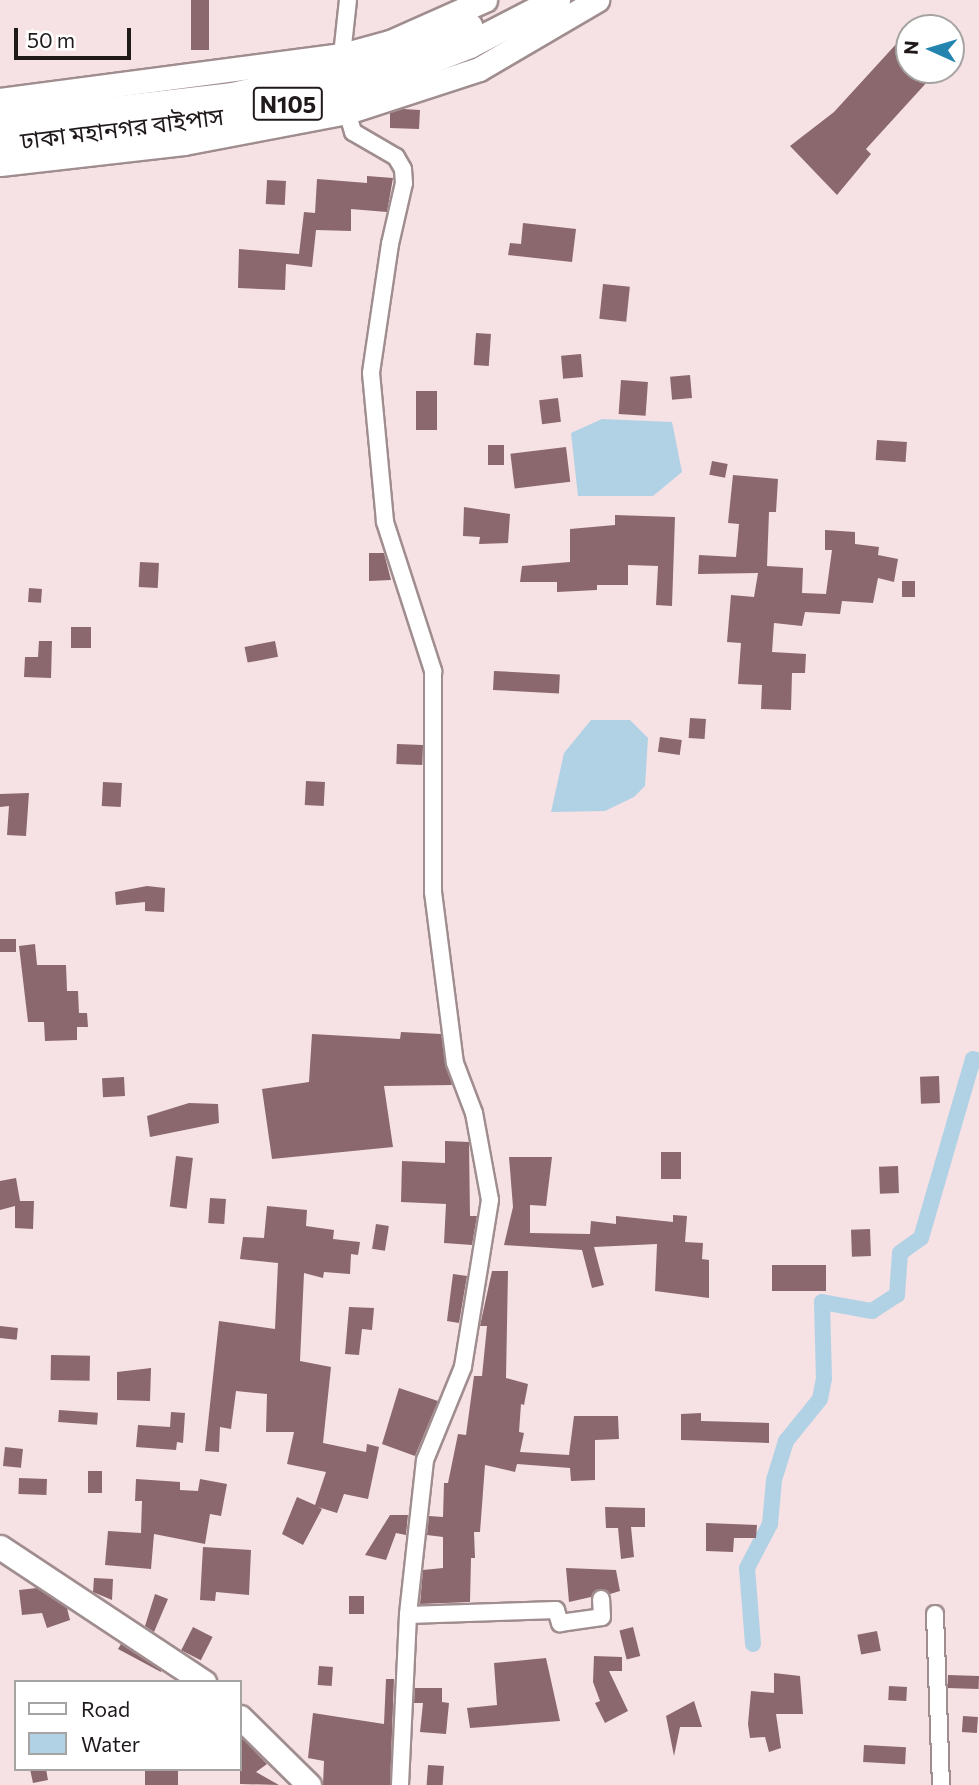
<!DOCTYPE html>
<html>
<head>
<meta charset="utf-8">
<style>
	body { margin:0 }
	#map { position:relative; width:979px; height:1785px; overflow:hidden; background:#f6e1e4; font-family:Commissioner,"Noto Sans Bengali",sans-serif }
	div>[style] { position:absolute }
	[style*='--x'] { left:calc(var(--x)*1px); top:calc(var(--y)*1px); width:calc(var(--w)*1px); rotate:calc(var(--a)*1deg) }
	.water>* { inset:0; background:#b1d2e5 }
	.canal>* { height:16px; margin:-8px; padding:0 8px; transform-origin:8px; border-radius:8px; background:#b1d2e5 }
	.building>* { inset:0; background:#8a686d; transform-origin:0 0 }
	.roads { filter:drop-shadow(2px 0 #a08d8f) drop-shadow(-2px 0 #a08d8f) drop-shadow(0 2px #a08d8f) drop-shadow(0 -2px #a08d8f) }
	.minor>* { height:16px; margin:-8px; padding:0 8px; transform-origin:8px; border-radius:8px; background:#fff }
	.secondary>* { height:23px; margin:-11.5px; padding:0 11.5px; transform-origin:11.5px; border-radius:11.5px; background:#fff }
	.trunk>* { height:26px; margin:-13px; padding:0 13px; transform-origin:13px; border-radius:13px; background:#fff }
	span { translate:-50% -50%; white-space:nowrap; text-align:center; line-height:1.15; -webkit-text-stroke:7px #fff; paint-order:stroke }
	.shield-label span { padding:2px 5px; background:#fff; border:2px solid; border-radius:5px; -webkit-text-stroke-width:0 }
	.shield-label { font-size:23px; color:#20191a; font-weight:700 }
	.street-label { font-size:24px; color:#20191a }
	.legend { position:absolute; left:14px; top:1680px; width:228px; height:91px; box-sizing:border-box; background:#fff; border:2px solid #a6a3a3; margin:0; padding:9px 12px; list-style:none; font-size:21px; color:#20191a }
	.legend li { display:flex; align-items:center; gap:14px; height:35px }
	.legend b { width:35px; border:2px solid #a6a3a3 }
	.north { position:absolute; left:895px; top:14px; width:70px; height:70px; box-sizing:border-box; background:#fff; border:2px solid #a6a3a3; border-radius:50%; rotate:274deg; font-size:19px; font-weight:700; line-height:28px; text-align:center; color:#20191a }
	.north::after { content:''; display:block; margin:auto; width:24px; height:32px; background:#2384af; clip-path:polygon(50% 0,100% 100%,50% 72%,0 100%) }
	.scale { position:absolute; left:14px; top:28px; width:117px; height:32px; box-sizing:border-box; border:4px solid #20191a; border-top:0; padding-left:9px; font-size:21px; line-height:24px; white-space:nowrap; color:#20191a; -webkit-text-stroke:5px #fff; paint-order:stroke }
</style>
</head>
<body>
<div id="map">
	<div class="water">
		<div style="clip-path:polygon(602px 419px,672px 422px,682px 472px,653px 496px,578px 496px,571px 433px)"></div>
		<div style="clip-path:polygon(591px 720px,630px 720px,648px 738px,645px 786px,634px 797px,605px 811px,551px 812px,564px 753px)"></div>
	</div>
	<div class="canal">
		<div style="--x:753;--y:1644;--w:76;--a:-94.5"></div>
		<div style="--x:747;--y:1568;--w:50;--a:-62.4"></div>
		<div style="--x:770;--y:1524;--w:44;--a:-84.8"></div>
		<div style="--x:774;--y:1480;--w:41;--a:-72.9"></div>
		<div style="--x:786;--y:1441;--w:54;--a:-51"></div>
		<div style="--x:820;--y:1399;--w:20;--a:-79"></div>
		<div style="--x:824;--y:1379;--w:77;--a:-91.5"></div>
		<div style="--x:822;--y:1302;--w:51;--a:10.2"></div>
		<div style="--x:872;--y:1311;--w:30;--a:-33"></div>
		<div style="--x:897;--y:1295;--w:42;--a:-85.9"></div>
		<div style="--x:900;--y:1253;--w:26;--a:-36"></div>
		<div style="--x:921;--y:1238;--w:186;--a:-73.8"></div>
		<div style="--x:973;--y:1059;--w:6;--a:18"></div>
	</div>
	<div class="building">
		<div style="left:191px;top:0;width:18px;height:50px"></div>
		<div style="clip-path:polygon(909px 30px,909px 70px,938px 70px,866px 149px,871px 154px,837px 195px,790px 146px,834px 112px)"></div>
		<div style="clip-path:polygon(403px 109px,420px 110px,419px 129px,390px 128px,390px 113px)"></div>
		<div style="clip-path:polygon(367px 176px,393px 178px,387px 212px,351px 209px,351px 231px,316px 230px,312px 267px,286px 264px,285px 290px,238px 288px,239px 249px,299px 254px,304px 212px,315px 213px,317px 179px,367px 183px)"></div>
		<div style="left:267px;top:180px;width:19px;height:24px;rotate:3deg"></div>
		<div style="clip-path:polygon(523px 223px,576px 229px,572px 262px,508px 255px,510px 243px,521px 244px)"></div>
		<div style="left:603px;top:284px;width:27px;height:35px;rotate:6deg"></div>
		<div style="left:476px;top:333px;width:15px;height:32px;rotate:4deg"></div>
		<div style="left:581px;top:354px;width:23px;height:20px;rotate:85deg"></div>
		<div style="left:690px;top:375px;width:23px;height:20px;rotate:85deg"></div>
		<div style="left:621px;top:380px;width:27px;height:34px;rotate:4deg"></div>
		<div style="left:416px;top:391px;width:21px;height:39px"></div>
		<div style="left:558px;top:398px;width:24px;height:19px;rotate:83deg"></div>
		<div style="left:877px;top:440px;width:30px;height:20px;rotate:4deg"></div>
		<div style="left:488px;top:445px;width:16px;height:20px"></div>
		<div style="left:566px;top:447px;width:35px;height:56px;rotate:83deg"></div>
		<div style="left:712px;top:461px;width:16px;height:14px;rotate:11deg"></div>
		<div style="clip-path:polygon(733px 475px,778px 479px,776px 512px,769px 512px,767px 566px,803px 568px,802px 593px,826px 594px,832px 550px,825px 550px,825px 530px,855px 532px,855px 544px,879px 547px,878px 555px,898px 559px,894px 582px,878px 578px,873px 603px,842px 601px,840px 614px,805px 612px,802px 626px,774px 623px,772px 652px,806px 654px,805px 673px,792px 673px,791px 710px,761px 709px,762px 685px,738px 684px,741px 643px,727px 642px,731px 595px,754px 597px,758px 573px,698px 574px,699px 555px,736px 557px,739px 524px,728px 523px)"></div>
		<div style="clip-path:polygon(464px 507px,510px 514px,508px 543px,479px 544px,480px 537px,463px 536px)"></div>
		<div style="clip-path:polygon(615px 515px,675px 517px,672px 606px,656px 605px,658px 566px,628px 565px,628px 585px,597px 585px,597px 590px,557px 592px,557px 582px,520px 582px,522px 566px,570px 562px,570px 529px,615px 525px)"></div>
		<div style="clip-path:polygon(369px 553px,384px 553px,391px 580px,369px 581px)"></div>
		<div style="left:140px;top:562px;width:19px;height:25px;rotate:3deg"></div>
		<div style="left:902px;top:581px;width:13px;height:16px"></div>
		<div style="left:29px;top:588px;width:13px;height:14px;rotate:4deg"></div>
		<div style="left:91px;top:627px;width:21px;height:20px;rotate:90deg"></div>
		<div style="clip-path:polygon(39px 641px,52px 641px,51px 678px,24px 677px,25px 657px,38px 657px)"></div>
		<div style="left:275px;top:641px;width:16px;height:31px;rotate:79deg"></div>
		<div style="left:494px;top:671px;width:66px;height:19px;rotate:3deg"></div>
		<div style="left:690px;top:718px;width:16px;height:20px;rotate:4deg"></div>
		<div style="left:660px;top:737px;width:22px;height:15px;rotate:8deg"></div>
		<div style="left:397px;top:744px;width:26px;height:20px;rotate:2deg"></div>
		<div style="left:306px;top:781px;width:19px;height:24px;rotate:3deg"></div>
		<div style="left:103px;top:782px;width:19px;height:24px;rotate:3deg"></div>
		<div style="clip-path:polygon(29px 793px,26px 836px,7px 835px,9px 806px,0 807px,0 794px)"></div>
		<div style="clip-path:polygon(147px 886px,165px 888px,164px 912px,145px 911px,145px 902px,116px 905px,115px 892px)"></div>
		<div style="left:0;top:939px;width:16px;height:13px"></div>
		<div style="clip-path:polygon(35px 944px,37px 965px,66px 965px,67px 991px,78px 991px,79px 1013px,87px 1013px,88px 1027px,77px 1027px,77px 1040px,45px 1041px,44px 1022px,28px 1022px,19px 946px)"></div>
		<div style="clip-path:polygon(401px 1032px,441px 1034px,452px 1085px,384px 1086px,393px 1147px,272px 1159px,262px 1089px,309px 1082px,312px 1034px,400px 1039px)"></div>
		<div style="left:939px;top:1076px;width:27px;height:19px;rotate:88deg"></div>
		<div style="left:124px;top:1077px;width:19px;height:22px;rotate:87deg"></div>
		<div style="clip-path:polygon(189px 1103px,218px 1104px,219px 1123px,150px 1137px,147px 1116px)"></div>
		<div style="clip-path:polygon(445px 1141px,469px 1142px,470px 1216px,477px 1216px,472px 1245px,444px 1243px,446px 1204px,401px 1202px,402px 1161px,445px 1163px)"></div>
		<div style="left:661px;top:1152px;width:20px;height:27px"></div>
		<div style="left:176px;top:1156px;width:17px;height:51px;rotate:7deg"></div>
		<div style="clip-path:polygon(509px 1157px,552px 1157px,546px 1206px,530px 1205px,530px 1233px,590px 1234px,591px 1221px,616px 1224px,616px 1216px,673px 1222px,673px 1215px,687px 1216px,685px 1242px,703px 1243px,702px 1259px,709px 1260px,709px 1298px,655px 1291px,657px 1244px,594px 1247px,604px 1285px,592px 1288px,582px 1250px,504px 1245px,513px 1207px)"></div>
		<div style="left:898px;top:1166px;width:27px;height:19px;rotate:88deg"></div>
		<div style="clip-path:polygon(16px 1178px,20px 1201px,34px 1201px,33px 1229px,15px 1228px,15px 1206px,0 1210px,0 1181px)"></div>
		<div style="left:210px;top:1198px;width:16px;height:25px;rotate:4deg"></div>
		<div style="clip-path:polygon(267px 1206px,307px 1210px,306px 1226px,334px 1230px,333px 1239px,360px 1242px,358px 1255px,351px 1254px,350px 1274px,324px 1272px,323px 1278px,304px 1273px,300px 1361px,331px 1367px,323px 1443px,366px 1452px,367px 1444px,379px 1447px,368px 1499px,344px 1494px,337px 1513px,318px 1507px,322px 1509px,303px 1545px,282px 1534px,297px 1497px,315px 1505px,326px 1472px,287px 1464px,294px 1432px,266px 1432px,267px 1394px,236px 1391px,231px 1429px,220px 1427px,219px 1452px,205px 1451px,219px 1321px,275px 1329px,278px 1263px,240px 1259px,243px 1237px,264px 1238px)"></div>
		<div style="left:376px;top:1224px;width:13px;height:25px;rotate:9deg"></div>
		<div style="left:870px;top:1229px;width:27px;height:19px;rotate:88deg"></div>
		<div style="left:772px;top:1265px;width:54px;height:26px"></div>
		<div style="clip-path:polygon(492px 1271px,508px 1271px,506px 1378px,528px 1384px,524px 1405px,521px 1404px,519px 1432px,524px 1433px,520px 1452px,569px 1455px,574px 1416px,618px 1416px,619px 1439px,595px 1440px,595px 1480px,571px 1481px,570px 1468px,517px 1464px,515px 1472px,485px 1465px,480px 1532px,474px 1532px,475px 1558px,471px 1558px,470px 1602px,420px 1604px,423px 1570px,443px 1568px,443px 1537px,427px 1535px,429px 1516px,443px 1517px,444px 1483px,448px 1483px,458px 1434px,466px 1435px,474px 1376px,482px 1376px,487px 1326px,480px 1326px)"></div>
		<div style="clip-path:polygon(453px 1274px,467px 1276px,459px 1323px,447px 1321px)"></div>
		<div style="clip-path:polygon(349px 1307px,374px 1308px,372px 1330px,362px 1329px,359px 1355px,345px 1354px)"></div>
		<div style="left:0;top:1326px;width:18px;height:12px;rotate:6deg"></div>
		<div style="left:51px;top:1355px;width:39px;height:25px;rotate:1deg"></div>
		<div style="clip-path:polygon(151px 1368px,150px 1401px,117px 1400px,117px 1372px)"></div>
		<div style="clip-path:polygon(399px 1388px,438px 1401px,415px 1456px,382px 1444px)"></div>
		<div style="left:59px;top:1410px;width:39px;height:12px;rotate:4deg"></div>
		<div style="clip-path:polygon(171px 1412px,185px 1413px,183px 1443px,177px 1442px,176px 1450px,136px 1447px,138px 1425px,170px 1427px)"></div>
		<div style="clip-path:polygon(701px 1413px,701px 1421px,769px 1423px,769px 1443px,681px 1440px,681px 1414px)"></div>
		<div style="left:5px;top:1447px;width:18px;height:19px;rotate:6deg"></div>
		<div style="left:88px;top:1471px;width:14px;height:22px"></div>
		<div style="left:19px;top:1478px;width:28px;height:16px;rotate:2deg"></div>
		<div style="clip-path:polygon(136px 1479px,180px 1482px,180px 1490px,198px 1491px,200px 1479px,227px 1484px,221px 1516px,210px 1514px,205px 1544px,154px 1534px,151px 1569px,105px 1565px,108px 1531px,141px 1533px,142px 1501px,135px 1501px)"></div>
		<div style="clip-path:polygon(605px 1507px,645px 1508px,645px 1527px,631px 1527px,634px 1557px,621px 1559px,618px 1528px,606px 1528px)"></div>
		<div style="clip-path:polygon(390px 1515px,408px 1515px,406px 1535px,396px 1533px,386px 1560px,365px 1555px)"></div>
		<div style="clip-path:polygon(706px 1523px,757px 1525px,756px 1538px,734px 1538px,733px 1552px,706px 1551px)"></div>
		<div style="clip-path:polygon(203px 1547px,251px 1550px,249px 1595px,216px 1592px,215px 1601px,200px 1600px)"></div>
		<div style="clip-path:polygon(566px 1568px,616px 1570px,620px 1591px,610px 1594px,600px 1589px,591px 1597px,569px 1602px)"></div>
		<div style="clip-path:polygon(94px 1578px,113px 1579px,112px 1600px,93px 1592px)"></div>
		<div style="clip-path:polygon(37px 1588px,67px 1608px,70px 1620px,47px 1628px,42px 1613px,22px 1615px,19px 1590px)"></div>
		<div style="clip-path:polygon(155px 1594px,168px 1599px,154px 1632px,145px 1626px)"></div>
		<div style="left:349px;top:1596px;width:15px;height:18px"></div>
		<div style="left:193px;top:1627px;width:22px;height:26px;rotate:27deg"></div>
		<div style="left:633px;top:1627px;width:30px;height:14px;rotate:76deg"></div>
		<div style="left:877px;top:1631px;width:20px;height:20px;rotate:79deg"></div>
		<div style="clip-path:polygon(121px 1644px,161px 1670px,161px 1672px,118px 1649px)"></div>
		<div style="clip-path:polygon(594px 1656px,622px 1657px,622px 1671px,609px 1671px,628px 1711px,605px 1723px,595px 1703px,600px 1701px,593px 1682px)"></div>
		<div style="clip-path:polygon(546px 1658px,560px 1721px,470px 1728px,467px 1708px,497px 1705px,494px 1663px)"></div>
		<div style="left:319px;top:1666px;width:14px;height:19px;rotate:4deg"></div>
		<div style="clip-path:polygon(774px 1673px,800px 1676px,803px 1714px,776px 1714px,781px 1748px,769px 1752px,765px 1737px,750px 1738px,748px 1724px,751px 1691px,774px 1693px)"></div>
		<div style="left:948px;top:1675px;width:31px;height:13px;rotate:2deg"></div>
		<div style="clip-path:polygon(386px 1679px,394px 1679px,390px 1785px,323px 1785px,324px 1761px,308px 1758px,313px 1713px,384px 1724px)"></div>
		<div style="left:889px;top:1686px;width:18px;height:14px;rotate:3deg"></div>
		<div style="clip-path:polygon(415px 1688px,442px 1688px,442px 1702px,449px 1703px,446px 1734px,420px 1732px,423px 1703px,414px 1703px)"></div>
		<div style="clip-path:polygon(694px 1701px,702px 1727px,680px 1727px,674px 1756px,666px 1716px)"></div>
		<div style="left:963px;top:1716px;width:15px;height:16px;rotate:4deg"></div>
		<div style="clip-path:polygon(240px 1736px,267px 1764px,256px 1772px,279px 1785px,240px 1784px)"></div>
		<div style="left:864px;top:1745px;width:42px;height:17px;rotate:3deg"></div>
		<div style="left:428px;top:1765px;width:16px;height:20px;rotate:4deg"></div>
		<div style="clip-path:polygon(30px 1769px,46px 1769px,48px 1780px,33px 1783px)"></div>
		<div style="left:145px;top:1769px;width:33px;height:16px"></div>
	</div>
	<div class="roads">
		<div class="minor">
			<div style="--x:342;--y:55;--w:55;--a:-83.8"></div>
			<div style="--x:347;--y:112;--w:21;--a:73"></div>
			<div style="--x:353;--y:132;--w:50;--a:30.2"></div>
			<div style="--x:396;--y:157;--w:14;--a:60"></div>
			<div style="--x:403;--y:169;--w:14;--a:86"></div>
			<div style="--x:404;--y:183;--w:63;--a:102.9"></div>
			<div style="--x:390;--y:244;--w:130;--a:98.4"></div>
			<div style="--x:371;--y:373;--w:150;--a:84.6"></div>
			<div style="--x:385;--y:522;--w:157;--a:72.1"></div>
			<div style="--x:433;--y:671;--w:221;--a:90"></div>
			<div style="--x:433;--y:892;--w:172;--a:82.7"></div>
			<div style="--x:455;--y:1063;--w:53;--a:69.2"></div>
			<div style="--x:474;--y:1113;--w:88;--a:79.6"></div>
			<div style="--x:490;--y:1200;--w:169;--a:99.2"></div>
			<div style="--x:463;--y:1367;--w:100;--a:112.2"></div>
			<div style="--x:425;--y:1460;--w:156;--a:96.3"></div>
			<div style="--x:408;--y:1615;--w:170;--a:92.7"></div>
			<div style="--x:935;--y:1614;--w:171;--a:88"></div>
			<div style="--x:408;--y:1615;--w:148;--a:-1.9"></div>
			<div style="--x:556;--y:1610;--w:14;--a:73"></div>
			<div style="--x:560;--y:1623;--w:42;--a:-8.1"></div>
			<div style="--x:602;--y:1617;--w:18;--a:-93"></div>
		</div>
		<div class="secondary">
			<div style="--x:0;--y:100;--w:345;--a:-7.5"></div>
			<div style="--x:342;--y:55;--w:50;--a:-15.2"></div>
			<div style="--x:390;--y:42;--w:104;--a:-23.9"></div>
			<div style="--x:0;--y:164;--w:185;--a:-6.5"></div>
			<div style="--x:184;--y:143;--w:166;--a:-10.8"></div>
			<div style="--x:347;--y:112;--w:139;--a:-18"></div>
			<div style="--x:479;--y:69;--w:137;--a:-30.3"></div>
			<div style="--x:0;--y:1547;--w:245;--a:33.5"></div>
			<div style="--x:240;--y:1717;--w:97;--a:44.6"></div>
		</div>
		<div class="trunk">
			<div style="--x:0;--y:123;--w:235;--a:-6.6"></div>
			<div style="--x:233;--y:96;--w:114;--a:-12.7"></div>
			<div style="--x:344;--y:71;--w:133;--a:-19.4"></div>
			<div style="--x:0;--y:143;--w:244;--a:-7.1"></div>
			<div style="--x:242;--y:113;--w:107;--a:-10.8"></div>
			<div style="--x:347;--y:93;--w:132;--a:-21.3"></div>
			<div style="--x:470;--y:45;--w:98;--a:-27.3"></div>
		</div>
	</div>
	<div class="shield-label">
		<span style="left:288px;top:104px">N105</span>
	</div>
	<div class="street-label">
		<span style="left:122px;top:128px;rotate:-7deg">ঢাকা মহানগর বাইপাস</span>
	</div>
	<ul class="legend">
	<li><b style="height:9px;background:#fff"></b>Road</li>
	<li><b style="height:19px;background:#b1d2e5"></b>Water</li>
	</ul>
	<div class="north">N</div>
	<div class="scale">50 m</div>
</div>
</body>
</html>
